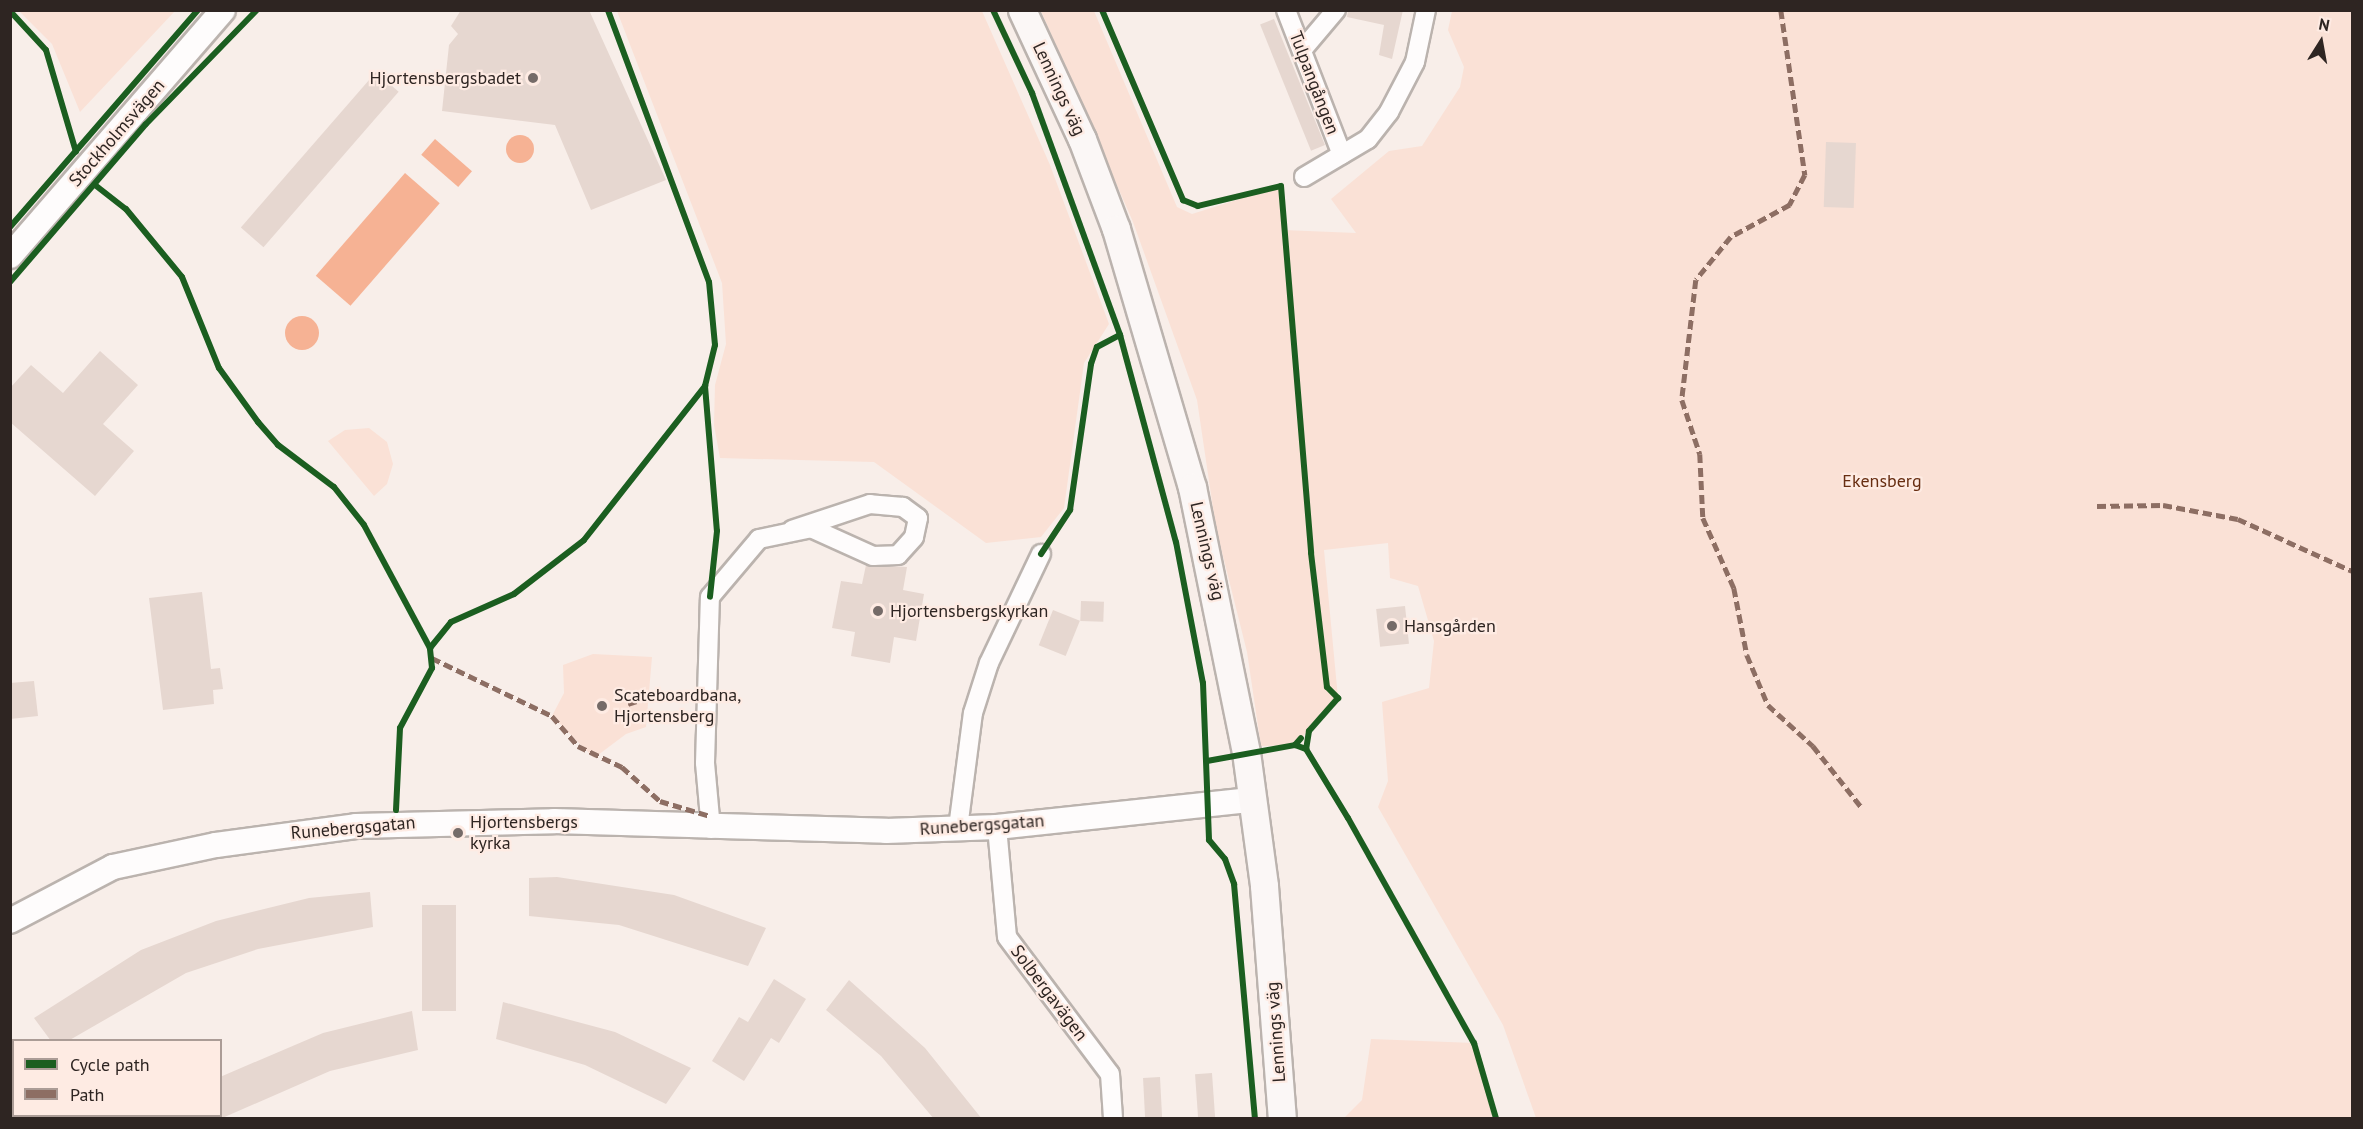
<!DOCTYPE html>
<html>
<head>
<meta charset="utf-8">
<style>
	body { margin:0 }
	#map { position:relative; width:2363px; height:1129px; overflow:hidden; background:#f8eee9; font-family:"PT Sans",sans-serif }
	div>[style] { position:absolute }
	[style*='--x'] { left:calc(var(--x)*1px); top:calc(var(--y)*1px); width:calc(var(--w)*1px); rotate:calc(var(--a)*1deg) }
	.green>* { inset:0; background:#fae1d6 }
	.water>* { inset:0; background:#f6b294; transform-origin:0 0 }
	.round { border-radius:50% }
	.building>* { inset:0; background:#e6d7d0; transform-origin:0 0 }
	.roads { filter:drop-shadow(2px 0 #bbb3ae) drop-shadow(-2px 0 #bbb3ae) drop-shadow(0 2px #bbb3ae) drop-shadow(0 -2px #bbb3ae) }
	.minor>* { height:18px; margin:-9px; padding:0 9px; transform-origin:9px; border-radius:9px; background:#fefcfc }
	.tertiary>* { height:24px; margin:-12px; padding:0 12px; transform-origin:12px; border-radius:12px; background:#fefcfc }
	.secondary>* { height:27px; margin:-13.5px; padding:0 13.5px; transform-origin:13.5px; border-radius:13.5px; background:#fbf7f6 }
	.quiet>* { height:4.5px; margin-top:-2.25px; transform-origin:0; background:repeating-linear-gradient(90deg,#8d6e63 0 9px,transparent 0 13.5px) }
	.cycleway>* { height:6px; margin:-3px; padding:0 3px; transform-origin:3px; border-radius:3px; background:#1b5e20 }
	.dots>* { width:16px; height:16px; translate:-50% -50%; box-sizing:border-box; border:3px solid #feebe3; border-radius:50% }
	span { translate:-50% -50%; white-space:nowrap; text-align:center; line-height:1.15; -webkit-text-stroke:4.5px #feebe3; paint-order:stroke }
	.poi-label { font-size:18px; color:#2e2522 }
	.right { translate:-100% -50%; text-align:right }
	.left { translate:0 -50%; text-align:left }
	.street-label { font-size:18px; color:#2e2522 }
	.park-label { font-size:18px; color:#682e12 }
	.frame { position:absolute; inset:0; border:12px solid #2e2522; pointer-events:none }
	.legend { position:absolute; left:12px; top:1039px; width:210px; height:78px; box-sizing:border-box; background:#feebe3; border:2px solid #ab9c96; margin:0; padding:8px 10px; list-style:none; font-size:18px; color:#2e2522 }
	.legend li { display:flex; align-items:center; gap:12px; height:30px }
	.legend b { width:30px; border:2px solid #ab9c96 }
	.north { position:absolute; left:2291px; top:12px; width:60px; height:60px; -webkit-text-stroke:4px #feebe3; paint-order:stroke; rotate:11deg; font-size:16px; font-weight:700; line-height:24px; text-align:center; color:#2e2522 }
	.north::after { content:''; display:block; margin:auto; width:21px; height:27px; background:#2e2522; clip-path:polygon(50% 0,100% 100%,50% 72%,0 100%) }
</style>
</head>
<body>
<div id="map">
	<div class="green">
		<div style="clip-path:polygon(19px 11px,175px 11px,80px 112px,52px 44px)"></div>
		<div style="clip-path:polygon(617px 11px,982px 11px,1050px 165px,1109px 324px,1084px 363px,1064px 508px,1041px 537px,986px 543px,874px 462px,720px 458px,714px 425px,715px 385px,726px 344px,722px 283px)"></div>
		<div style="clip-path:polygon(1041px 11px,1094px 11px,1177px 207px,1192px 214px,1281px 186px,1283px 230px,1356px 233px,1331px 199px,1389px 151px,1422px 146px,1460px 87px,1464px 67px,1448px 30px,1452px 11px,2352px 11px,2352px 1118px,1536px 1118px,1503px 1025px,1378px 807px,1388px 781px,1382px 702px,1429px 688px,1434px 641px,1418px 586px,1390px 578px,1388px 543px,1324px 550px,1338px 698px,1295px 745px,1261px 746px,1247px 652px,1216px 528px,1197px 400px,1133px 222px)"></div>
		<div style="clip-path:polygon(369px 428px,387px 442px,393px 464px,387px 484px,374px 496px,328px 441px,345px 430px)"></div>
		<div style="clip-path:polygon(593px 654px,652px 657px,646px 727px,626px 734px,594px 758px,552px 716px,564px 693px,563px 665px)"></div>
		<div style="clip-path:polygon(1371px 1039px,1474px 1043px,1496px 1118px,1344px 1118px,1362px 1100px)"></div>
	</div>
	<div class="water">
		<div class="round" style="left:506px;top:135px;width:28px;height:28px"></div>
		<div style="left:435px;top:139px;width:49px;height:21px;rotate:41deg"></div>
		<div style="left:405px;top:173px;width:46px;height:136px;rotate:41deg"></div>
		<div class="round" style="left:285px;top:316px;width:34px;height:34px"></div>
	</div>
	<div class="building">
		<div style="clip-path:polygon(461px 10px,589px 10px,666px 180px,591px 210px,555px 125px,442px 111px,449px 45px,458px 34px,451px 26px)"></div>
		<div style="clip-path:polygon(1348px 10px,1403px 10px,1392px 59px,1379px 55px,1384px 25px,1347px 17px)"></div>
		<div style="left:1274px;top:19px;width:136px;height:15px;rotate:68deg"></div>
		<div style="left:376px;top:72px;width:30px;height:206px;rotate:41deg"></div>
		<div style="left:1826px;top:142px;width:30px;height:65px;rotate:2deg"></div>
		<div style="clip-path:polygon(100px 351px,138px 385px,103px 424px,134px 451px,95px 496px,10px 422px,10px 388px,31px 365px,63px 393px)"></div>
		<div style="clip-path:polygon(866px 565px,907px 567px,903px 590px,924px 594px,916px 641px,894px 637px,890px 663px,851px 656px,855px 632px,832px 628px,841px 581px,862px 584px)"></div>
		<div style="clip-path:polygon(202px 592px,211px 669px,220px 668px,223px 689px,213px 690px,214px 704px,163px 710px,149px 598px)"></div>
		<div style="left:1081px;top:601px;width:23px;height:20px;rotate:2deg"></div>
		<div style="left:1405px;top:606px;width:38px;height:29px;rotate:84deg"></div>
		<div style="left:1053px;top:610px;width:29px;height:38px;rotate:22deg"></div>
		<div style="clip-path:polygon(34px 681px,38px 716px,10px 719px,10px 683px)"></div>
		<div style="clip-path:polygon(557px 877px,674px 895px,766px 928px,748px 966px,619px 925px,529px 916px,529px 878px)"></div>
		<div style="clip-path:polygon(370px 892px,373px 927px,258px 949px,186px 973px,68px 1041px,51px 1041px,34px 1018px,141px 950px,216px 921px,309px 898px)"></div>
		<div style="left:422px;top:905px;width:34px;height:106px"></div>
		<div style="clip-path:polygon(774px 979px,806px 999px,779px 1043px,771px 1038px,744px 1081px,712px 1061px,739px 1017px,748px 1022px)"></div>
		<div style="clip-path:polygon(849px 980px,925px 1048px,982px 1119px,934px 1119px,881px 1056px,826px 1010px)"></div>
		<div style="clip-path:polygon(503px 1002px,615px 1032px,691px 1068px,666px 1104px,585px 1065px,496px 1039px)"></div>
		<div style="clip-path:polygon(412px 1011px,418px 1050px,330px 1071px,220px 1119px,220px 1077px,323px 1033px)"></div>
		<div style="left:1212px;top:1073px;width:46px;height:17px;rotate:86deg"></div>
		<div style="left:1160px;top:1077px;width:42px;height:17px;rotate:87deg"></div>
	</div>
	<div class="roads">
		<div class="minor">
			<div style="--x:1286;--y:10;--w:155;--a:68.9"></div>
			<div style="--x:1303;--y:49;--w:51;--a:-49.8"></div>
			<div style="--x:1304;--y:177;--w:74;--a:-30.7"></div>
			<div style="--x:1368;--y:139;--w:34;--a:-52"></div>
			<div style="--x:1389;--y:112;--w:56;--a:-62.5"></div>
			<div style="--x:1415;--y:62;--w:53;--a:-78.1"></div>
			<div style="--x:997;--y:827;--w:110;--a:84.8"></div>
			<div style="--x:1007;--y:937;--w:171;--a:53.1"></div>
			<div style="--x:1110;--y:1074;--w:44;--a:86.1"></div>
			<div style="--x:958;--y:828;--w:116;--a:-82.6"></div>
			<div style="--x:973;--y:713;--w:52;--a:-72.3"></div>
			<div style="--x:989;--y:663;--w:121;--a:-64.5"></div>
			<div style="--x:711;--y:829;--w:66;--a:-95.2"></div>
			<div style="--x:705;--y:763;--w:166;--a:-88.3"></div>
			<div style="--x:710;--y:597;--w:76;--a:-49.8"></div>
			<div style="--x:759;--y:539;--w:53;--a:-11.9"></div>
			<div style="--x:811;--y:528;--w:68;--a:24.3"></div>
			<div style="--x:873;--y:556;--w:25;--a:-2"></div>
			<div style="--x:898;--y:555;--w:24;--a:-48"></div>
			<div style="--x:914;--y:537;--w:19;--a:-78"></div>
			<div style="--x:918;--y:518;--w:19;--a:-144"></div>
			<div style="--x:903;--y:507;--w:33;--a:-175"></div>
			<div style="--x:870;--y:504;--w:82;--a:161.6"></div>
		</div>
		<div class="tertiary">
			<div style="--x:10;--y:256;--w:325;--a:-49.1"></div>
			<div style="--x:10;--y:921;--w:116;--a:-27.7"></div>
			<div style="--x:113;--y:867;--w:105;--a:-12.1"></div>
			<div style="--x:216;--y:845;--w:141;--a:-7.7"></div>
			<div style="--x:356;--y:826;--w:198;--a:-1.4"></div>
			<div style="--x:554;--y:821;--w:332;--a:1.7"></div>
			<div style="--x:886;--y:831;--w:111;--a:-2.1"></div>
			<div style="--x:997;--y:827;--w:255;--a:-6.1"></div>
		</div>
		<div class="secondary">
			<div style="--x:1022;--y:10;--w:142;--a:65.1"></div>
			<div style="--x:1082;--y:139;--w:96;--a:69.3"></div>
			<div style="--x:1116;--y:229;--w:269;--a:73.6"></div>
			<div style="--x:1192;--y:487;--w:270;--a:78.5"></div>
			<div style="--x:1246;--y:752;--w:135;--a:82.3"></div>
			<div style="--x:1264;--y:886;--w:233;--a:85.6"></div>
		</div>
	</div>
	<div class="quiet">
		<div style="--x:1781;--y:10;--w:167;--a:81.7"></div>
		<div style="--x:1805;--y:175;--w:34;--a:117"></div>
		<div style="--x:1790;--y:205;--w:67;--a:151.5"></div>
		<div style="--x:1731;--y:237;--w:55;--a:129.1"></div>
		<div style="--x:1696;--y:280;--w:121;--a:96.7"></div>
		<div style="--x:1682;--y:400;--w:57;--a:71.6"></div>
		<div style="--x:1700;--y:454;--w:64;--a:87.3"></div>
		<div style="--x:1703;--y:518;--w:77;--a:66.1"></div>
		<div style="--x:1734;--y:588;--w:68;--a:79"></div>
		<div style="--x:1747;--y:655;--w:54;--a:67.2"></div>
		<div style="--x:1768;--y:705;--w:61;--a:42.3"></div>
		<div style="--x:1813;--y:746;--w:80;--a:51.6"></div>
		<div style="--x:2097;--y:506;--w:66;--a:-0.9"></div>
		<div style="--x:2163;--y:505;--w:76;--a:10.6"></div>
		<div style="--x:2238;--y:519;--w:125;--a:24.5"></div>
		<div style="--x:432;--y:658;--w:133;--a:25.8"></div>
		<div style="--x:552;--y:716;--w:40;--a:49"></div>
		<div style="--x:578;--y:746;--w:49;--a:25.5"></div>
		<div style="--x:622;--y:767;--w:51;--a:41.8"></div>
		<div style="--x:660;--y:801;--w:52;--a:16.7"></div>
		<div style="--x:628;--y:704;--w:22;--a:-18"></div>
	</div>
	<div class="cycleway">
		<div style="--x:993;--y:10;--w:92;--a:64.8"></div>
		<div style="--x:1032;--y:93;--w:258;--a:70"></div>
		<div style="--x:1120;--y:335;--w:214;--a:74.9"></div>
		<div style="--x:1176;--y:542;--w:144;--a:79.2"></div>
		<div style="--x:1203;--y:683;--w:157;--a:87.8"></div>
		<div style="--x:1209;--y:840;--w:25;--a:50"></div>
		<div style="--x:1225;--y:859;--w:27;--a:70"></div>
		<div style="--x:1234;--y:884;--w:235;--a:84.9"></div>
		<div style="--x:1102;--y:10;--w:207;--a:66.9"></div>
		<div style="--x:1183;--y:200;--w:16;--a:22"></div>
		<div style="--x:1198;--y:206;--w:85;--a:-13.5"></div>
		<div style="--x:1281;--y:186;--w:368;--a:85.3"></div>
		<div style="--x:1311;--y:553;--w:135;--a:83.2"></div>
		<div style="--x:1327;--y:687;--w:16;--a:45"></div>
		<div style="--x:1338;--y:698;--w:44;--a:131.3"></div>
		<div style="--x:1309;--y:731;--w:18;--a:99"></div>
		<div style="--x:10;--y:11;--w:53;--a:47.3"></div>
		<div style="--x:46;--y:50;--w:106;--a:73.6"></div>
		<div style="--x:95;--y:185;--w:39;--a:38"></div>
		<div style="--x:126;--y:209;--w:88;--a:50.5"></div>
		<div style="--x:182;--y:277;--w:98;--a:67.9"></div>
		<div style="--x:219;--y:368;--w:67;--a:54.2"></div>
		<div style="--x:258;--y:422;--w:30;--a:49"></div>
		<div style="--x:278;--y:445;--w:70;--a:36.9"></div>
		<div style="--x:334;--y:487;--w:48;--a:51.7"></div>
		<div style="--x:364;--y:525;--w:140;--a:61.8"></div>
		<div style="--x:10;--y:227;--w:287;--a:-49.1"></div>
		<div style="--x:10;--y:282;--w:208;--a:-49.3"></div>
		<div style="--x:146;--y:124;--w:159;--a:-45.8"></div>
		<div style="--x:705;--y:386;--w:145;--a:85.3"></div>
		<div style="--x:717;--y:531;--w:66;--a:96.1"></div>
		<div style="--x:1041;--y:554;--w:53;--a:-56.6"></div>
		<div style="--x:1070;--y:510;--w:148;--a:-81.8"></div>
		<div style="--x:1091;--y:364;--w:18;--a:-71"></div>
		<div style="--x:1097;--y:347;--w:26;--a:-28"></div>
		<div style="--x:1295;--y:745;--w:12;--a:20"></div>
		<div style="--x:1306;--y:749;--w:81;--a:58.7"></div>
		<div style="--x:1348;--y:818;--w:258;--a:60.8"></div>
		<div style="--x:1474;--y:1043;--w:78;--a:73.7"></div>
		<div style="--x:1207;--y:761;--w:89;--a:-10.3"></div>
		<div style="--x:1295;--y:745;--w:9;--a:-49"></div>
		<div style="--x:396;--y:810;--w:82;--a:-87.2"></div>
		<div style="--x:400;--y:728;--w:68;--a:-61.9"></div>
		<div style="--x:432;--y:668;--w:20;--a:-96"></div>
		<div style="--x:430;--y:648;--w:33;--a:-51"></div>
		<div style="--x:451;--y:622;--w:69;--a:-24"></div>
		<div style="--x:514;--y:594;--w:88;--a:-37.6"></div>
		<div style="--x:584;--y:540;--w:196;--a:-51.8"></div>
		<div style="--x:705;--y:386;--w:42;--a:-76.3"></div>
		<div style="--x:715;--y:345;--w:63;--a:-95.4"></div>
		<div style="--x:709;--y:282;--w:290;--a:-110.4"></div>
	</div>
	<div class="dots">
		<div style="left:533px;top:78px;background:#756b68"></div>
		<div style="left:878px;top:611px;background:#756b68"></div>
		<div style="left:1392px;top:626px;background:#756b68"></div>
		<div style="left:602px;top:706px;background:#756b68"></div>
		<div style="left:458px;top:833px;background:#756b68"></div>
	</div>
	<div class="poi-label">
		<span class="right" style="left:521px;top:78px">Hjortensbergsbadet</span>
		<span class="left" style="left:890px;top:611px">Hjortensbergskyrkan</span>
		<span class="left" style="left:1404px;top:626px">Hansgården</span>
		<span class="left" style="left:614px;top:706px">Scateboardbana,<br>Hjortensberg</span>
		<span class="left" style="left:470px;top:833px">Hjortensbergs<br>kyrka</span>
	</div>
	<div class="street-label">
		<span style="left:1314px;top:83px;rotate:69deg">Tulpangången</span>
		<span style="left:1059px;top:89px;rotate:65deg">Lennings väg</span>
		<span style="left:117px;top:133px;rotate:-49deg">Stockholmsvägen</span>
		<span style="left:1207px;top:551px;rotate:77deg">Lennings väg</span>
		<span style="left:982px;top:825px;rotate:-4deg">Runebergsgatan</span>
		<span style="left:353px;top:828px;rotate:-5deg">Runebergsgatan</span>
		<span style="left:1049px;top:993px;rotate:53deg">Solbergavägen</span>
		<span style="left:1276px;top:1032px;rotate:-94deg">Lennings väg</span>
	</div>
	<div class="park-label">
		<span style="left:1882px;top:481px">Ekensberg</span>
	</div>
	<div class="frame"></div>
	<ul class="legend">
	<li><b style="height:8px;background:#1b5e20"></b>Cycle path</li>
	<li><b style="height:8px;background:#8d6e63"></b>Path</li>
	</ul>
	<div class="north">N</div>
</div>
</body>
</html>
